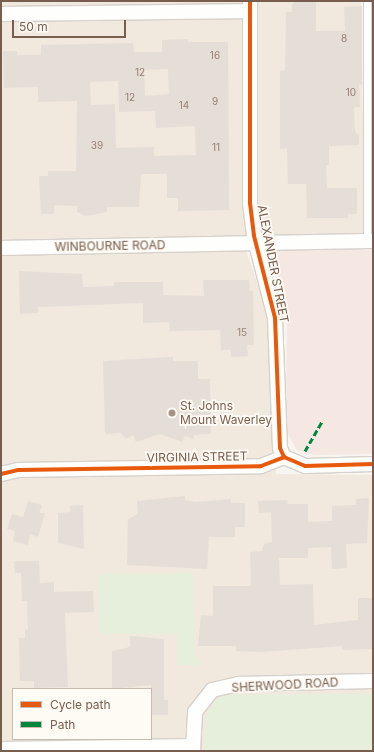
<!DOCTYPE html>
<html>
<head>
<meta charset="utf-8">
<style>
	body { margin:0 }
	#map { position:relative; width:374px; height:752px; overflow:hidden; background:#f8f5f0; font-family:Inter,sans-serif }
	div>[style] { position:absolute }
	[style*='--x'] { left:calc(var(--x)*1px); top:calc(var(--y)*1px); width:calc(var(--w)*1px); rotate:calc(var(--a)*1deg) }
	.residential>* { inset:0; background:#f1e8de }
	.commercial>* { inset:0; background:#f5e8e2 }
	.green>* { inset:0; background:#e6efdc }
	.building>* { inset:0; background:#e5ded7 }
	.roads { filter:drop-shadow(1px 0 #d6d1cb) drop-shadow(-1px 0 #d6d1cb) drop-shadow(0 1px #d6d1cb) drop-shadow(0 -1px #d6d1cb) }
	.service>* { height:7px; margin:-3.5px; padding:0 3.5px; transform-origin:3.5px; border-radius:3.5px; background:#fefefd }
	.minor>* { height:14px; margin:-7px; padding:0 7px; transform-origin:7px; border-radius:7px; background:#fefefd }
	.quiet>* { height:3px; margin-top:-1.5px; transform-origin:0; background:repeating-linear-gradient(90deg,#00873e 0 6px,transparent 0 9px) }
	.cycleway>* { height:4px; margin:-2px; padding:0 2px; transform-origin:2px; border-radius:2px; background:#e8590c }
	.dots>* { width:11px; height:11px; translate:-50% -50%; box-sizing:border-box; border:2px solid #fefaf4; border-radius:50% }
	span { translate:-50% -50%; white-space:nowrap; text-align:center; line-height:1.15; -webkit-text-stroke:3.5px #fefaf4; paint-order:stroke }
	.number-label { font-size:10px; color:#958073 }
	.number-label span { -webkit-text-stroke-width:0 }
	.street-label { font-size:12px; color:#785e4f }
	.poi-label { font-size:12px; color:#785e4f }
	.left { translate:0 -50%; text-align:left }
	.frame { position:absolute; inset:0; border:2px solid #785e4f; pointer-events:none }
	.legend { position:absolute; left:12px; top:688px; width:140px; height:52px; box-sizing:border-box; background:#fefaf4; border:1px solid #c8bcb2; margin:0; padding:5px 7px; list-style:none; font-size:12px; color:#785e4f }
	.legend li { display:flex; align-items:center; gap:8px; height:20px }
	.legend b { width:20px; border:1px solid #c8bcb2 }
	.scale { position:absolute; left:12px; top:20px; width:114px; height:18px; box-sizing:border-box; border:2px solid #785e4f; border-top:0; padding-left:5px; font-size:12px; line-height:14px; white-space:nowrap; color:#785e4f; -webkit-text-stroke:3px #fefaf4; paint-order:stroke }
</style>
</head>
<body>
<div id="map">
	<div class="residential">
		<div style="clip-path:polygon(evenodd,1px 1px,361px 1px,365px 237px,247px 234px,247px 253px,268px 315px,276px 474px,373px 475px,373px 751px,1px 751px,1px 1px,13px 689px,151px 689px,151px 739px,13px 739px,13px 689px)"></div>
	</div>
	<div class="commercial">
		<div style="clip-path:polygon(370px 1px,373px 1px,373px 121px)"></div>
		<div style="clip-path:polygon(269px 248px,373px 248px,373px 454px,314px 455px,297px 450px,286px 431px,287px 313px)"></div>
	</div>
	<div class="green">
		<div style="clip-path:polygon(193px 573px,194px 653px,204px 665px,177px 665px,177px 634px,99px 634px,98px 574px)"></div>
		<div style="clip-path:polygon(373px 693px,373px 751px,204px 751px,206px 717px,214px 701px,227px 695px)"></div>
	</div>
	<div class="building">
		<div style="clip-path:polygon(296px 1px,316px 1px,316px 31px,345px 31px,344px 7px,362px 6px,362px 85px,359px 84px,360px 107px,354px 107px,355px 131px,359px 136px,359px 145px,329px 146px,329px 165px,326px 165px,327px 188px,357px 188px,357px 214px,348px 214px,348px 218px,307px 218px,306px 184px,288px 184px,287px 149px,280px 149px,280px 71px,285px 70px,286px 12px,292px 12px,292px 4px)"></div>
		<div style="clip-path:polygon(evenodd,188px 39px,188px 42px,228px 42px,229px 210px,178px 211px,178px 198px,167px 198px,167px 174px,141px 174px,139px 207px,107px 207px,107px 212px,86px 216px,77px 212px,77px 206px,54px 205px,54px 214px,41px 214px,39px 176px,48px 176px,48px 171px,76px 171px,77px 101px,38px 102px,38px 87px,4px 88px,3px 51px,17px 51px,17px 55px,41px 55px,41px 45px,133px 43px,134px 52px,162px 52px,162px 40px,188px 39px,168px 69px,169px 94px,145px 96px,144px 70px,168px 69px,188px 39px,118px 81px,119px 112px,155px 111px,156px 128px,195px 126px,196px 155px,154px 156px,154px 147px,116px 148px,115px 104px,91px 105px,90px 82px,118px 81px)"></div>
		<div style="clip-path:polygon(19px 271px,82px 274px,83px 287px,114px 286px,114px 282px,163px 282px,163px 295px,204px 296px,203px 280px,249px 280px,250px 291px,253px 291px,254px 345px,247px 345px,248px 356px,231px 357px,231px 350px,221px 350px,220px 330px,170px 331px,169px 322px,143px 323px,143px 303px,38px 307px,38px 313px,20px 314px)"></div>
		<div style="clip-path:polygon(173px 357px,173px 361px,198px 361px,198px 379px,210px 379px,211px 434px,194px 435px,193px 439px,185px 436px,182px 442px,160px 434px,136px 442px,133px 435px,126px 439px,121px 433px,105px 434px,103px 361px)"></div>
		<div style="clip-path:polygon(185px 496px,185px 500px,195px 502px,231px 499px,231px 503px,245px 503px,245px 527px,235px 527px,235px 537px,209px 537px,207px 569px,127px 565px,128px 519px,138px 514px,137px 501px)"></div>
		<div style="clip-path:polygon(369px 498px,367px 543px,346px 544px,347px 568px,332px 569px,331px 547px,308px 548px,308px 558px,279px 558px,280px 585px,313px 584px,314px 625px,358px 620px,358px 598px,373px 598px,373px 649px,342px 650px,342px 646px,260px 652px,236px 651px,236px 646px,198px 646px,201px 615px,213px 616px,213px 586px,251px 586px,250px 552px,262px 551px,264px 544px,272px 542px,271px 512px,259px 513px,258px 501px,287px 500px,288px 504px,308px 504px,308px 522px,332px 521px,332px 506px,356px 505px,356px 499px)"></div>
		<div style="clip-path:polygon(28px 501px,42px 505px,39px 513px,45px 513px,38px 537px,30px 534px,28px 545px,13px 541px,15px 531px,7px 529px,12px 514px,23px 517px)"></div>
		<div style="clip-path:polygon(83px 505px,84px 549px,58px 543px,58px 513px,70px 512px,70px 506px)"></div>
		<div style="clip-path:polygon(14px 561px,39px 561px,40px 583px,54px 582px,54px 592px,93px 591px,94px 612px,65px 613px,68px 687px,34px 688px,34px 681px,20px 681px,19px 638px,25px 638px,25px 630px,28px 629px,27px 601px,22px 601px,21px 573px,15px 573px)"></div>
		<div style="clip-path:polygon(130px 636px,164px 639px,164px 700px,168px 700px,168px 715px,151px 715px,151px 685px,112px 689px,112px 651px,130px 647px)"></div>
	</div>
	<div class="roads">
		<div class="service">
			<div style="--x:367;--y:1;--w:240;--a:90"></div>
		</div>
		<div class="minor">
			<div style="--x:250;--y:1;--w:202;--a:90"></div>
			<div style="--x:250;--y:203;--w:33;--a:83"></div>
			<div style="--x:254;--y:236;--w:85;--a:75.6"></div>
			<div style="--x:275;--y:318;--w:130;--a:87.8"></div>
			<div style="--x:280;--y:448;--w:10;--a:66"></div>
			<div style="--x:1;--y:14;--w:248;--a:-0.7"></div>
			<div style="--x:1;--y:248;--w:372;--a:-1.1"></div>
			<div style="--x:1;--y:474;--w:17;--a:-13"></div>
			<div style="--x:18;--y:470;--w:243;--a:-0.9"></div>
			<div style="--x:261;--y:466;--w:25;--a:-21"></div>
			<div style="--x:284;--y:457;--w:23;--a:23"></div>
			<div style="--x:305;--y:466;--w:68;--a:-1.7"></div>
			<div style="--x:1;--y:749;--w:192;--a:-0.9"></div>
			<div style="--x:193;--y:751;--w:39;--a:-87"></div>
			<div style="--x:195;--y:712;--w:28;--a:-52"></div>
			<div style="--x:212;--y:690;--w:28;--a:-13"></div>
			<div style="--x:239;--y:684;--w:134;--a:-1.3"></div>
		</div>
	</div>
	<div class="quiet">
		<div style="--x:305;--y:451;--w:34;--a:-60"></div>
	</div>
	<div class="cycleway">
		<div style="--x:250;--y:1;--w:202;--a:90"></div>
		<div style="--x:250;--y:203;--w:33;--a:83"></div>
		<div style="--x:254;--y:236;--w:85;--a:75.6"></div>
		<div style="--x:275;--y:318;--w:130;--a:87.8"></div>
		<div style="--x:280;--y:448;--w:10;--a:66"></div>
		<div style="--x:1;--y:474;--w:17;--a:-13"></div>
		<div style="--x:18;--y:470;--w:243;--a:-0.9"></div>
		<div style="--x:261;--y:466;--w:25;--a:-21"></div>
		<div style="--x:284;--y:457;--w:23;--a:23"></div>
		<div style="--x:305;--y:466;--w:68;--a:-1.7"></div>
	</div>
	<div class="dots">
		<div style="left:172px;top:413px;background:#a59387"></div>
	</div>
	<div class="number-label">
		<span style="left:344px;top:39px">8</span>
		<span style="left:215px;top:56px">16</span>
		<span style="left:140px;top:73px">12</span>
		<span style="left:351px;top:93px">10</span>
		<span style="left:130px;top:98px">12</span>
		<span style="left:215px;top:102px">9</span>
		<span style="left:184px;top:106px">14</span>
		<span style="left:97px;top:146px">39</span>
		<span style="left:216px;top:148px">11</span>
		<span style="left:242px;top:333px">15</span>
	</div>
	<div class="street-label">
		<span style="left:110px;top:246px;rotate:-1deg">WINBOURNE ROAD</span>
		<span style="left:273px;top:264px;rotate:79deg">ALEXANDER STREET</span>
		<span style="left:197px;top:457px;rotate:-1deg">VIRGINIA STREET</span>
		<span style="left:285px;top:685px;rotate:-3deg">SHERWOOD ROAD</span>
	</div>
	<div class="poi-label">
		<span class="left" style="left:180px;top:413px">St. Johns<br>Mount Waverley</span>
	</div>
	<div class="frame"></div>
	<ul class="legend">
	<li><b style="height:5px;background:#e8590c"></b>Cycle path</li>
	<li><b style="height:5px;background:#00873e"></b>Path</li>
	</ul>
	<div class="scale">50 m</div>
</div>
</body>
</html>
